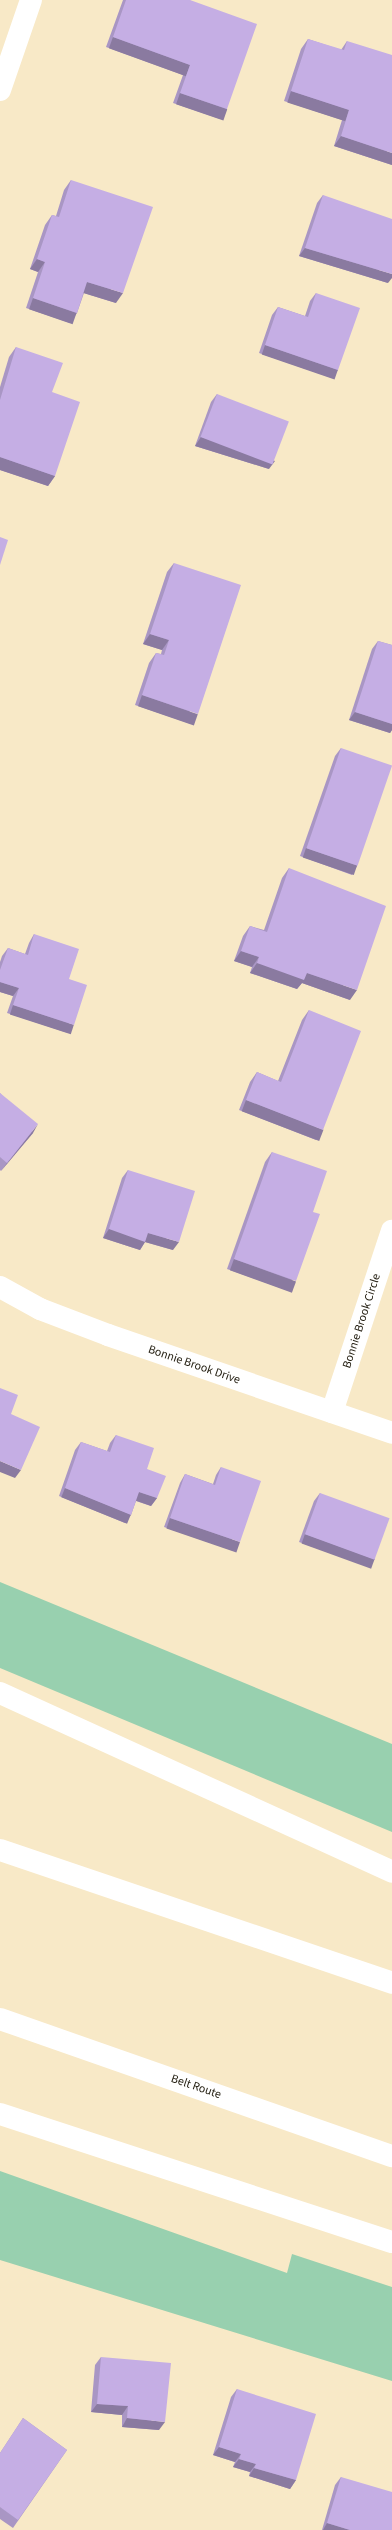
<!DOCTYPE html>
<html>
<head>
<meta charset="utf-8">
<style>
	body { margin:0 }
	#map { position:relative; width:392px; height:2530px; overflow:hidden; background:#f8e9c7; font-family:"Source Sans 3",sans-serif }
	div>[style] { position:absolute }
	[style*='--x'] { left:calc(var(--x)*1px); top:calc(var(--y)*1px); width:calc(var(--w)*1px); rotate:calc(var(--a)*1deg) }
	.green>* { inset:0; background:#98d0af }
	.street>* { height:22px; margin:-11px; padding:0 11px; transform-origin:11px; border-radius:11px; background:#fff }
	.highway>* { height:22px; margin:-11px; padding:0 11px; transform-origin:11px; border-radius:11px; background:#fff }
	.wall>* { inset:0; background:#a996c4 }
	.shaded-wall>* { inset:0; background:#8a7aa0; transform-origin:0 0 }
	.building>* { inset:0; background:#c5aee4; transform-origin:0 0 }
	span { translate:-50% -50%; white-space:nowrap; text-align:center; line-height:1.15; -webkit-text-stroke:3.5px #fff; paint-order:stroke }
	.street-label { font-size:12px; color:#272215 }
</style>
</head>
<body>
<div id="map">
	<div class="green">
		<div style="clip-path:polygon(0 1582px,392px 1744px,392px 1832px,0 1668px)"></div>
		<div style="clip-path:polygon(0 2171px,287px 2273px,292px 2254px,392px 2287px,392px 2381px,0 2260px)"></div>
	</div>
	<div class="street">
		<div style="--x:0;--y:90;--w:95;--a:-71"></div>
		<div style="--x:0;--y:1287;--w:46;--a:28.8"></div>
		<div style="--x:40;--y:1309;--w:73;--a:20.9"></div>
		<div style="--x:108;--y:1335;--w:300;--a:19"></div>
		<div style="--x:332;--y:1412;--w:191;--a:-71.7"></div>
	</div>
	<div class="highway">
		<div style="--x:0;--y:1693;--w:431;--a:24.5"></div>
		<div style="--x:0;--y:1850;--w:414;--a:18.7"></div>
		<div style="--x:0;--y:2019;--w:415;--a:19.3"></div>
		<div style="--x:0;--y:2114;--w:412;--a:18.1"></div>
	</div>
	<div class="wall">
		<div style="clip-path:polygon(123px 0,190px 0,227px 109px,220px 119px,173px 103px,183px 75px,106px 47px)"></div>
		<div style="clip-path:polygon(308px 39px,341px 50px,347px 41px,392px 165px,334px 146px,342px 120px,284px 101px,301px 49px)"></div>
		<div style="clip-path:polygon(71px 180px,116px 303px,84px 293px,77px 313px,70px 323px,26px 308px,38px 272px,30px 269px,45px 225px,52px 215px,56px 216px,64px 190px)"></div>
		<div style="clip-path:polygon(323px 195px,388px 283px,299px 256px,317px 203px)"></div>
		<div style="clip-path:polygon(316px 293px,338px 370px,332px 378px,259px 353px,272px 315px,278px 307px,305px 316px,310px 301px)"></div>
		<div style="clip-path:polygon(16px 347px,52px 392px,55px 476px,48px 486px,0 470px,0 387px,9px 357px)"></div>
		<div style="clip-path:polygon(217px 394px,269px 469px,195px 446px,211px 402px)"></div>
		<div style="clip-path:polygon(174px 563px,191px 724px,135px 705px,149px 663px,156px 653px,161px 654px,162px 650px,143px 644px,167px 572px)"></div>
		<div style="clip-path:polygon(378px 641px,392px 645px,392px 730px,390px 733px,349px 720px,372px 649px)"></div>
		<div style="clip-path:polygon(341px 748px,357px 866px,352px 875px,300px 856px,335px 756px)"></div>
		<div style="clip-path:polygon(289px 868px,350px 1000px,302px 983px,297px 989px,250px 973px,252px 967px,234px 961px,243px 936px,250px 926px,264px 930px,282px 878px)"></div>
		<div style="clip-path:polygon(34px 934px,69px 979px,68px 1033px,7px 1013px,13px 996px,0 992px,0 962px,2px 956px,8px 948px,25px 954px,29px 943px)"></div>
		<div style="clip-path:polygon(309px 1010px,316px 1140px,239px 1110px,250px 1082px,257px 1072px,278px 1081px,302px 1020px)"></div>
		<div style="clip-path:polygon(0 1093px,33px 1133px,1px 1171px,0 1170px)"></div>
		<div style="clip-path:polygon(272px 1152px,313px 1212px,289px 1291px,227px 1269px,265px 1162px)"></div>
		<div style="clip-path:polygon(128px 1170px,173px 1250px,145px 1242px,140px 1250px,103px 1238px,122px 1178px)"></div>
		<div style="clip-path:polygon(116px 1435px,147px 1469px,157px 1498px,151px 1506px,136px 1501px,131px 1515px,125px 1523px,59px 1496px,75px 1450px,81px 1442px,107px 1451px,110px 1443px)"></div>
		<div style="clip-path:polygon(221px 1467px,234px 1551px,164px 1527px,180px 1483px,185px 1474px,213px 1484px,216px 1475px)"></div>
		<div style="clip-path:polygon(320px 1493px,375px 1559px,369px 1567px,299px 1542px,314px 1501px)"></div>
		<div style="clip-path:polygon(101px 2357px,159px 2430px,122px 2427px,122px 2415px,91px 2412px,95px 2365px)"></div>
		<div style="clip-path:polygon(237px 2389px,296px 2480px,290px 2489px,249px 2476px,250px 2472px,233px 2467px,235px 2462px,213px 2455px,231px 2397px)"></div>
		<div style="clip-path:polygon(23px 2418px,67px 2450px,13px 2528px,0 2519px,0 2453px)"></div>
		<div style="clip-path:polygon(341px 2477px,392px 2530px,322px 2530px,335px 2485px)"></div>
	</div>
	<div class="shaded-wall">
		<div style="left:113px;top:37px;width:82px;height:12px;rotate:20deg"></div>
		<div style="left:291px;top:91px;width:61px;height:12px;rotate:18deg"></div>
		<div style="left:180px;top:93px;width:50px;height:12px;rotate:19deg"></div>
		<div style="clip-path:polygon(341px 136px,392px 153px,392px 165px,334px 146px)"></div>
		<div style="clip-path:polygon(305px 248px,392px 274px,392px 278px,388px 283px,299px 256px)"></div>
		<div style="clip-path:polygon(37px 259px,45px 262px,38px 272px,30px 269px)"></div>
		<div style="clip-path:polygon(87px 282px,123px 293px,116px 303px,80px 292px)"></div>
		<div style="left:33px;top:298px;width:46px;height:12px;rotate:19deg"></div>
		<div style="left:265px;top:345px;width:77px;height:10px;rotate:19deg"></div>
		<div style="clip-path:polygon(201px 437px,275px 461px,269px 469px,195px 446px)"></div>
		<div style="clip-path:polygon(0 457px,55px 476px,48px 486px,0 470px)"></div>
		<div style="clip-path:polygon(150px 634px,169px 640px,162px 650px,143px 644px)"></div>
		<div style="left:142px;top:695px;width:59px;height:12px;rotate:19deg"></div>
		<div style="clip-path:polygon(355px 712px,392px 724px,392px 730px,390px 733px,349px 720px)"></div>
		<div style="left:306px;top:848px;width:54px;height:10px;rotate:19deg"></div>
		<div style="clip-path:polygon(241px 951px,259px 957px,252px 967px,234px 961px)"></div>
		<div style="clip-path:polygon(257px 963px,307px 973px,357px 990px,350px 1000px,302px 983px,297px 989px,250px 973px)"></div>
		<div style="clip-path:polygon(0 982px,19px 988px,13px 996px,0 992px)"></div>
		<div style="left:13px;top:1005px;width:64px;height:10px;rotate:18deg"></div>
		<div style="left:246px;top:1100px;width:83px;height:12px;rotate:21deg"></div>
		<div style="clip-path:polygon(38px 1124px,33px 1133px,1px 1171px,7px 1163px)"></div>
		<div style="clip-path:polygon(109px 1229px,148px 1233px,179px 1242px,173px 1250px,145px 1242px,140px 1250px,103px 1238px)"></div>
		<div style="left:234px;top:1259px;width:66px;height:12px;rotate:20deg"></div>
		<div style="clip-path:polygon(0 1461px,21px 1470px,15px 1478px,0 1472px)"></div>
		<div style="left:65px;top:1488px;width:71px;height:10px;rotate:22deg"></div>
		<div style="clip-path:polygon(139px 1492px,157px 1498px,151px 1506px,134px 1500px)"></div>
		<div style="left:170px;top:1518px;width:74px;height:11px;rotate:19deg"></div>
		<div style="left:305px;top:1534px;width:74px;height:10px;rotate:20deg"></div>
		<div style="clip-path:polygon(97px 2404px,128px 2406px,122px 2415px,91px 2412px)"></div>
		<div style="clip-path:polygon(127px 2418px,165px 2422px,159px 2430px,122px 2427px)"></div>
		<div style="clip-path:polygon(219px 2447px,241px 2454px,235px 2462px,213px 2455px)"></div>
		<div style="clip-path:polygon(239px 2459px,256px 2464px,250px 2472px,233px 2467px)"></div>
		<div style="clip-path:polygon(254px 2468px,296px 2480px,290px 2489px,249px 2476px)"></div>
		<div style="clip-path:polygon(327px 2523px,350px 2530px,323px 2530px)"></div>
	</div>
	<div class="building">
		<div style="clip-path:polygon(126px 0,190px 0,257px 24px,227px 109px,180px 93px,190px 65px,113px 37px)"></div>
		<div style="clip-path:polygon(308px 39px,344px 50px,347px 41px,392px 55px,392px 153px,341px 136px,349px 110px,291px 91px)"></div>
		<div style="clip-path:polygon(71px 180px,153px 207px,123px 293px,87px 282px,77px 313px,33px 298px,45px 262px,37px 259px,52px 215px,59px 217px)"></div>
		<div style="clip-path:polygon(323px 195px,392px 219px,392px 274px,305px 248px)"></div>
		<div style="clip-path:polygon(316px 293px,360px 308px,338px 370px,265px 345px,278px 307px,308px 317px)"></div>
		<div style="clip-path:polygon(16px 347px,63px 363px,52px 392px,80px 402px,55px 476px,0 457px,0 400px)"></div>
		<div style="left:217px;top:394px;width:77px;height:46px;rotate:21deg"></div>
		<div style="clip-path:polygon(0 537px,8px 540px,0 565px)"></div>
		<div style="clip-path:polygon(174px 563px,241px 585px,198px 714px,142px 695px,156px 653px,164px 655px,169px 640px,150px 634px)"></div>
		<div style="clip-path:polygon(378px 641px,392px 645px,392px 724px,355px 712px)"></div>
		<div style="left:341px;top:748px;width:54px;height:106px;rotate:19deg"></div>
		<div style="clip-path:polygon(289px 868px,386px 906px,357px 990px,307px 973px,304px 980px,257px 963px,259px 957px,241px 951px,250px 926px,267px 932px)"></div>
		<div style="clip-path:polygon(34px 934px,79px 949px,69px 979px,87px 985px,74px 1025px,13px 1005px,19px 988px,0 982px,0 970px,8px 948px,28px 955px)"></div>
		<div style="clip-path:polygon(309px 1010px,361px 1031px,323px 1130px,246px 1100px,257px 1072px,281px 1082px)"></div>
		<div style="clip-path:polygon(0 1093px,38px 1124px,7px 1163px,0 1157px)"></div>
		<div style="clip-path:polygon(272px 1152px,327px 1171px,313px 1212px,320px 1214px,296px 1281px,234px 1259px)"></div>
		<div style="clip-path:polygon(128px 1170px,195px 1191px,179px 1242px,148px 1233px,145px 1242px,109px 1229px)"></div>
		<div style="clip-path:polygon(0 1388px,18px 1395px,11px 1414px,40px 1427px,21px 1470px,0 1461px)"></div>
		<div style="clip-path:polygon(116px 1435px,154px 1448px,147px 1469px,166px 1476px,157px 1498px,139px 1492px,131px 1515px,65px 1488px,81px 1442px,110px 1452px)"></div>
		<div style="clip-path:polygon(221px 1467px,261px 1481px,240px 1542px,170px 1518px,185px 1474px,215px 1485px)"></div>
		<div style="left:320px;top:1493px;width:74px;height:44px;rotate:20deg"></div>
		<div style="clip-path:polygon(101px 2357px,171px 2363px,165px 2422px,127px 2418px,128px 2406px,97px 2404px)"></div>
		<div style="clip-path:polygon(237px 2389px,316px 2414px,296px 2480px,254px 2468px,256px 2464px,239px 2459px,241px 2454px,219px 2447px)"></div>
		<div style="clip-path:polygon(23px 2418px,67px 2450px,18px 2520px,0 2507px,0 2453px)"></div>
		<div style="clip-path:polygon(341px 2477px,392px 2492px,392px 2530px,350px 2530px,327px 2523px)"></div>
	</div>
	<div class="street-label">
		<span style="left:362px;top:1321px;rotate:-72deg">Bonnie Brook Circle</span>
		<span style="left:194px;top:1365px;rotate:19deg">Bonnie Brook Drive</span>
		<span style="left:196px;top:2087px;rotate:19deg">Belt Route</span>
	</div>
</div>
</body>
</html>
